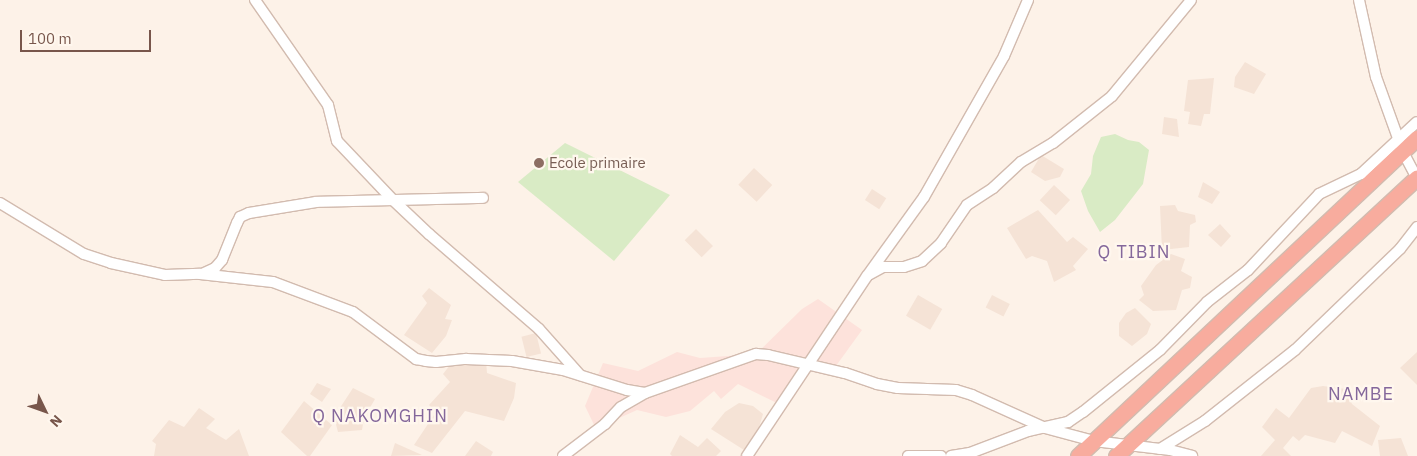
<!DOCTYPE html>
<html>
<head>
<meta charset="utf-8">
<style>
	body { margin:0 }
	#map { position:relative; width:1417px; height:456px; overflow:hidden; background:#fdf2e8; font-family:"IBM Plex Sans",sans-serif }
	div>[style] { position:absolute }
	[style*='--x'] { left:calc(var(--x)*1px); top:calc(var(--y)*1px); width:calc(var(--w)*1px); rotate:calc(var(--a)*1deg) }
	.residential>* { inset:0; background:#f5e3d6; transform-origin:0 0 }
	.commercial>* { inset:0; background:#fde2db }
	.green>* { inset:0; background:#d9ebc5 }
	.roads { filter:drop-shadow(1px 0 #d2bbaf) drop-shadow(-1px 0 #d2bbaf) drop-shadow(0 1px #d2bbaf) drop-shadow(0 -1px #d2bbaf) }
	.minor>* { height:10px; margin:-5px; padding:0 5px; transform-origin:5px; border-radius:5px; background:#fff }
	.highway>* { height:15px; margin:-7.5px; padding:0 7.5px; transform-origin:7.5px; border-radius:7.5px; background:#f8ac9e }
	.dots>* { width:14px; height:14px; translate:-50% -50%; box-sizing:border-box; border:2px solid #fff7ee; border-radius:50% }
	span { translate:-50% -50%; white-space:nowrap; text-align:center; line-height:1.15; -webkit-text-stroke:4.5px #fff7ee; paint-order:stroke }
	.education-label { font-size:15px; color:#785e54 }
	.left { translate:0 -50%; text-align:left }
	.quarter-label { font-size:18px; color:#84679b; letter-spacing:1px }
	.north { position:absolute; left:20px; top:386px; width:50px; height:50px; -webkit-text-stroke:4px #fff7ee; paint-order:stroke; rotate:132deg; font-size:14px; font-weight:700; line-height:20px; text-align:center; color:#78564b }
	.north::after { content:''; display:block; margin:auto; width:18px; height:22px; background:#78564b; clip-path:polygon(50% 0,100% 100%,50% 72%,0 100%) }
	.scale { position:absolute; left:20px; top:30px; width:131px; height:22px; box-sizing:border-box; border:2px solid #78564b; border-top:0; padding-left:6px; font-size:15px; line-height:18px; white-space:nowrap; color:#78564b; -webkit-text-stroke:4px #fff7ee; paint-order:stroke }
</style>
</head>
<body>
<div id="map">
	<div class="residential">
		<div style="clip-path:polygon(1245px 62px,1266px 74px,1254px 94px,1234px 87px,1235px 77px)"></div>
		<div style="clip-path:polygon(1214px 78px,1210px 114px,1204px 114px,1201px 126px,1188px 124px,1190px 112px,1184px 111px,1188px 80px)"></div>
		<div style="clip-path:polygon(1164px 117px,1177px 119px,1179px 137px,1162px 134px)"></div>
		<div style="clip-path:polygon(1041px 155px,1064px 169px,1060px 177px,1045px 181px,1031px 172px)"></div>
		<div style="left:754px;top:168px;width:25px;height:23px;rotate:43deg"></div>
		<div style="clip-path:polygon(1203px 182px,1220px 192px,1212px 204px,1198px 197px)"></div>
		<div style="left:1054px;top:185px;width:22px;height:21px;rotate:43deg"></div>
		<div style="left:872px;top:189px;width:17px;height:13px;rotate:33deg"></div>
		<div style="clip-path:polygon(1175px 205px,1178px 211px,1195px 215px,1196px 222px,1190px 225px,1189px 247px,1162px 250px,1160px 206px)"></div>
		<div style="clip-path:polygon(1038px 210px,1067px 242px,1073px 237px,1088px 249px,1073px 266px,1076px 270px,1054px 282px,1047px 261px,1032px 256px,1026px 259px,1007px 228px)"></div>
		<div style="clip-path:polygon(1220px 224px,1231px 236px,1221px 247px,1208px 235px)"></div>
		<div style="left:696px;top:229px;width:24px;height:16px;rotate:45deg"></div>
		<div style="clip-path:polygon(1171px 254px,1185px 259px,1181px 271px,1192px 277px,1190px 288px,1182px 290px,1176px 310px,1153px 311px,1139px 300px,1144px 295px,1141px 286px,1156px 265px)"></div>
		<div style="clip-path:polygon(429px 288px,451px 305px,445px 319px,452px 320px,446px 336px,432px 353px,404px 335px,427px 303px,422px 296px)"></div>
		<div style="left:918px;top:295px;width:28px;height:24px;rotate:30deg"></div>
		<div style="left:992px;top:295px;width:20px;height:14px;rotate:27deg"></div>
		<div style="clip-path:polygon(1135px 308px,1151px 324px,1147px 334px,1132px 346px,1119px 336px,1119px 323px,1126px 313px)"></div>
		<div style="left:536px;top:333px;width:21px;height:15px;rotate:76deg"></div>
		<div style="clip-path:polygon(1417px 352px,1417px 385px,1400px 368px)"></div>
		<div style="clip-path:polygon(454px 360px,486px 361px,487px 373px,516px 383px,514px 398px,504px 421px,465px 411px,432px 453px,414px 445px,436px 412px,429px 405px,450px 382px,443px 374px)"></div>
		<div style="clip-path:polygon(317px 383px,331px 389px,322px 402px,310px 394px)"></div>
		<div style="clip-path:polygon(1323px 386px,1346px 389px,1352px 404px,1380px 426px,1372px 446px,1342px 431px,1335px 443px,1305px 435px,1299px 441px,1293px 436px,1283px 448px,1291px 456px,1261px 456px,1275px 440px,1262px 427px,1276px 408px,1289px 418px,1311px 388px)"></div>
		<div style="clip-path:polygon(353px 388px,375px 399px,364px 418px,362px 430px,338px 432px,334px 417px)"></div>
		<div style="clip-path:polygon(304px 401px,332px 425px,310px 456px,307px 456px,281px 432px)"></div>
		<div style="clip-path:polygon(739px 403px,753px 406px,763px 414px,757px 434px,744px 450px,711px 429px,725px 412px)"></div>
		<div style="clip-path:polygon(199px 408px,215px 419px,206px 428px,226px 440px,239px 429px,249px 456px,154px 456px,156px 444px,152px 441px,169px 420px,184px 427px)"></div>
		<div style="clip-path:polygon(680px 435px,698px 447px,707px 438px,721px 451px,716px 456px,672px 456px,670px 454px)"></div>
		<div style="clip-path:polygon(1401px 438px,1408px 456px,1380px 456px,1378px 440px)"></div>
		<div style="clip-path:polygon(476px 441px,493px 452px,491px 456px,465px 456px)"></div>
		<div style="clip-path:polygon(395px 443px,422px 455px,391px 456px)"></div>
	</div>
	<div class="commercial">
		<div style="clip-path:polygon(818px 299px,862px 330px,833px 370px,808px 364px,781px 405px,738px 384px,721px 399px,714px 391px,690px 411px,666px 417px,637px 410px,606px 424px,597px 431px,585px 406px,603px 363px,638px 371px,677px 352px,700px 358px,756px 354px,802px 309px)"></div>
	</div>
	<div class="green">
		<div style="clip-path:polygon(1115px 134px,1128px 140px,1139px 142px,1149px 150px,1143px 184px,1115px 220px,1100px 232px,1088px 211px,1081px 191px,1091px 174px,1093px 156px,1101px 137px)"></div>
		<div style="clip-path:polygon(565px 143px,670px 195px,614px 261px,518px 182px)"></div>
	</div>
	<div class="roads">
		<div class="minor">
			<div style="--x:255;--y:0;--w:128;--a:55.2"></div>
			<div style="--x:328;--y:105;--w:37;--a:76"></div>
			<div style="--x:337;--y:141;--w:81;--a:46.5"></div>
			<div style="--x:393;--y:200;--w:50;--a:43.4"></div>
			<div style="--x:429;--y:234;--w:145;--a:40.8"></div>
			<div style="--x:539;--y:329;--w:62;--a:48.3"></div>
			<div style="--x:1359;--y:0;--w:79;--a:77.6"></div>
			<div style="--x:1376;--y:77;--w:80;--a:70.2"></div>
			<div style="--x:1403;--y:152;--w:30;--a:62"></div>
			<div style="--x:0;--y:203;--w:98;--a:31.3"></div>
			<div style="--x:84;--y:254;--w:28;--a:18"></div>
			<div style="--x:111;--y:263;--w:55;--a:12.5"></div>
			<div style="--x:165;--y:275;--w:35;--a:-2"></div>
			<div style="--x:200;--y:274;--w:73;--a:6.3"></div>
			<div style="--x:273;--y:282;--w:85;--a:20.6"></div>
			<div style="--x:353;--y:312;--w:79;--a:36.7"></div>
			<div style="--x:416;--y:359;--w:10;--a:11"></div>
			<div style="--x:426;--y:361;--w:10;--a:6"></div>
			<div style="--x:436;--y:362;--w:30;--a:-6"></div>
			<div style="--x:466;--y:359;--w:46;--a:2.5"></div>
			<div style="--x:512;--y:361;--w:52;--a:10"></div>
			<div style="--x:563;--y:370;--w:67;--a:17.4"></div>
			<div style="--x:627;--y:390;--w:18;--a:9"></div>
			<div style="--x:645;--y:393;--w:118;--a:-19.4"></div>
			<div style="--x:756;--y:354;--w:12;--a:5"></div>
			<div style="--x:768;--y:355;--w:79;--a:13.2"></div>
			<div style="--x:845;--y:373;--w:34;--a:19"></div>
			<div style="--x:877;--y:384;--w:21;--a:11"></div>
			<div style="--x:898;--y:388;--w:58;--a:2"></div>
			<div style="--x:956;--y:390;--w:17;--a:17"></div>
			<div style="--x:972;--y:395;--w:80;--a:24.3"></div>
			<div style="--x:1045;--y:428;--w:51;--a:14.9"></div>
			<div style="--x:1094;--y:441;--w:77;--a:6.8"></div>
			<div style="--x:1170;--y:450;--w:23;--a:15"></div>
			<div style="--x:204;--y:273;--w:12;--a:-24"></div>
			<div style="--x:215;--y:268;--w:11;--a:-49"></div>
			<div style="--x:222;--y:260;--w:40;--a:-68"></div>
			<div style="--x:237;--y:223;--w:7;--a:-63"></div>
			<div style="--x:240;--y:217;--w:10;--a:-24"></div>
			<div style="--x:249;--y:213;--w:68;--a:-9.3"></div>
			<div style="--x:316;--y:202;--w:167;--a:-1.4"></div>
			<div style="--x:870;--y:274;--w:15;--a:-28"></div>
			<div style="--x:883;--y:267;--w:21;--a:0"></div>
			<div style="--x:904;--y:267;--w:19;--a:-18"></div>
			<div style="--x:922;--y:261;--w:26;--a:-43"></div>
			<div style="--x:941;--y:243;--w:46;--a:-55.6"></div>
			<div style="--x:967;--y:205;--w:31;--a:-33"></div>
			<div style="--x:993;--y:188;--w:38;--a:-43"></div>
			<div style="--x:1021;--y:162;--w:37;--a:-31"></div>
			<div style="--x:1053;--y:143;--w:75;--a:-38.5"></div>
			<div style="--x:1112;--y:96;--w:124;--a:-50.5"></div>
			<div style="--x:1160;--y:449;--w:53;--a:-31.9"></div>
			<div style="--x:1205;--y:421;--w:115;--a:-38.3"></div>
			<div style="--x:1295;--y:350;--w:146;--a:-43.9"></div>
			<div style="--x:1400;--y:249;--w:28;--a:-52"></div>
			<div style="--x:563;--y:456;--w:53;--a:-37.3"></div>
			<div style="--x:605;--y:424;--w:23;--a:-47"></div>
			<div style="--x:621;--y:407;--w:28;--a:-30"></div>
			<div style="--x:747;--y:456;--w:216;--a:-56.3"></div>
			<div style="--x:867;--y:276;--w:97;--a:-54.2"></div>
			<div style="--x:924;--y:197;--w:162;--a:-60.4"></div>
			<div style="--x:1004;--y:56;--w:61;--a:-66.8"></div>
			<div style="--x:908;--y:456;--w:33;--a:0"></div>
			<div style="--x:951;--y:456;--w:19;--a:-9"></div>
			<div style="--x:970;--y:453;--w:62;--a:-20.8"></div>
			<div style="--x:1028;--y:431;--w:41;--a:-12.7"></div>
			<div style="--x:1068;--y:422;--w:18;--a:-34"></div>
			<div style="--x:1083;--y:412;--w:99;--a:-38.8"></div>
			<div style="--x:1160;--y:350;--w:67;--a:-45.6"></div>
			<div style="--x:1207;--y:302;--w:52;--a:-38"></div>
			<div style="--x:1248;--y:270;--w:104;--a:-46.9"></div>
			<div style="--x:1319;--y:194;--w:47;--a:-25.5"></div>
			<div style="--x:1361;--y:174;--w:76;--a:-42.9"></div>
		</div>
		<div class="highway">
			<div style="--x:1078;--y:456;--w:465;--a:-43.2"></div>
			<div style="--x:1116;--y:456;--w:410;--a:-42.8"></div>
		</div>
	</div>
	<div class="dots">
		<div style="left:539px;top:163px;background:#8d6e63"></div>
	</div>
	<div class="education-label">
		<span class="left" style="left:549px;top:163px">Ecole primaire</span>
	</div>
	<div class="quarter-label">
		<span style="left:1134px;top:252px">Q TIBIN</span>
		<span style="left:1361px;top:394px">NAMBE</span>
		<span style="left:380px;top:416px">Q NAKOMGHIN</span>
	</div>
	<div class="north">N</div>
	<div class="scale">100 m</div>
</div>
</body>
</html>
